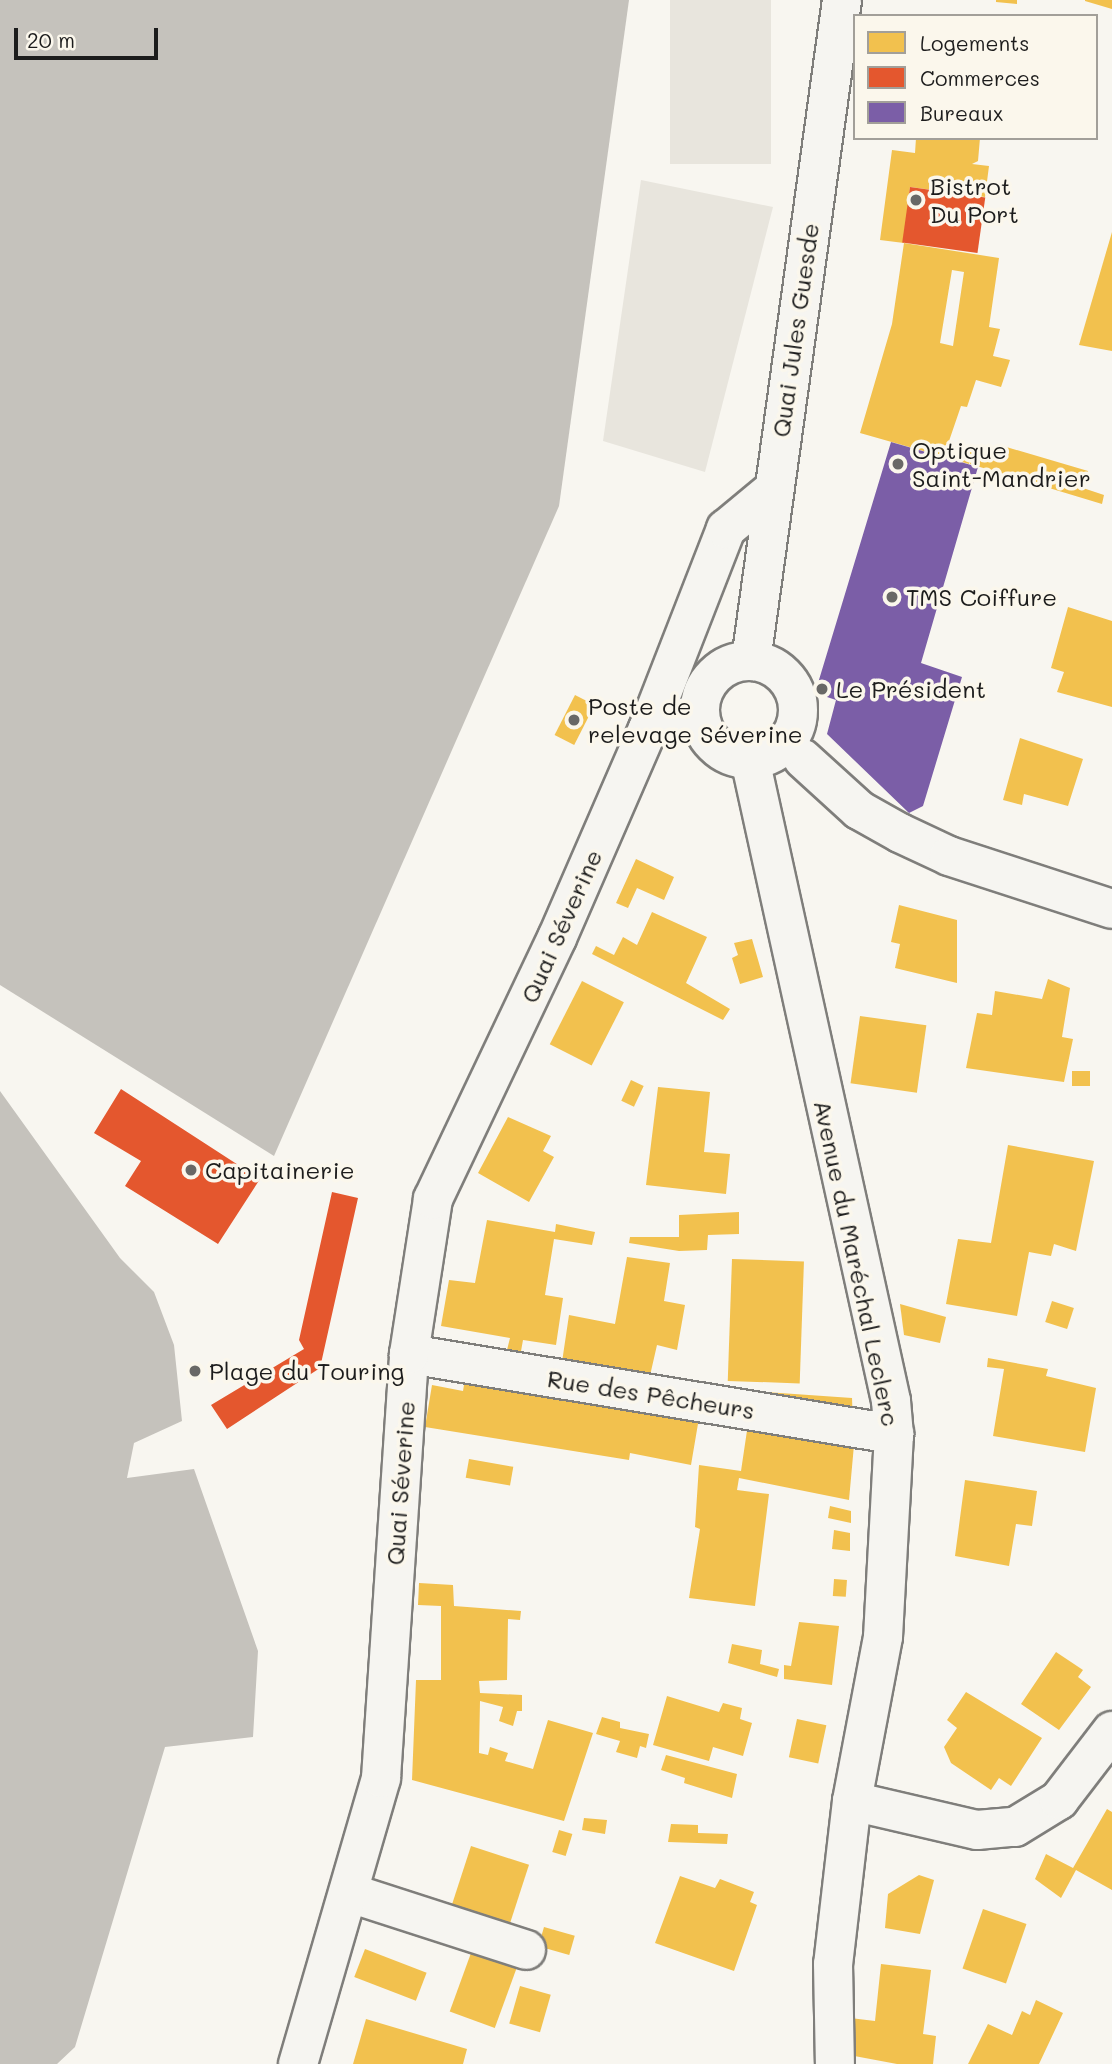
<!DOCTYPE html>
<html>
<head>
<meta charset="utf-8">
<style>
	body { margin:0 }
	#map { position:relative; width:1112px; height:2064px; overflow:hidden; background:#f8f6f0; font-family:Mali,sans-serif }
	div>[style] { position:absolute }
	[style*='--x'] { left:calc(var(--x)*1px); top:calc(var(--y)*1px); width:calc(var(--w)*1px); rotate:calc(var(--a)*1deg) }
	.built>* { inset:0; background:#e8e5dd; transform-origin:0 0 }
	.water>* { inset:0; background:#c5c2bc }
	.homes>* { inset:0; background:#f2c14e; transform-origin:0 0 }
	.shops>* { inset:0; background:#e4572e; transform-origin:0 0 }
	.offices>* { inset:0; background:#7b5ea7 }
	.roads { filter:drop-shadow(2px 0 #7f7e7b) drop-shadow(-2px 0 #7f7e7b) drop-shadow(0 2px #7f7e7b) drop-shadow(0 -2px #7f7e7b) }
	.minor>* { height:38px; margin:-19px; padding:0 19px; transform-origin:19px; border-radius:19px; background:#f6f5f1 }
	.major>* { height:38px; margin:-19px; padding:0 19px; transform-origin:19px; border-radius:19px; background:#f6f5f1 }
	.major>.ring { margin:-19px; padding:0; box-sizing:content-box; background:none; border:38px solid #f6f5f1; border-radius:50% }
	.dots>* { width:19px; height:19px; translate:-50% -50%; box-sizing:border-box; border:4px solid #fbf7ec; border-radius:50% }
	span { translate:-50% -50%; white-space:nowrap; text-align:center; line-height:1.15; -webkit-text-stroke:7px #fbf7ec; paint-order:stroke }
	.poi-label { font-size:24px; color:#1c1c1c }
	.left { translate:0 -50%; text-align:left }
	.street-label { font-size:24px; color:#1c1c1c }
	.legend { position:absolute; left:853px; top:14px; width:245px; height:126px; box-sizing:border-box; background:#fbf7ec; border:2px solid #a29f99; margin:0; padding:9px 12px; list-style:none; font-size:21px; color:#1c1c1c }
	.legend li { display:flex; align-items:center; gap:14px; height:35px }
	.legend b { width:35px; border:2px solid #a29f99 }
	.scale { position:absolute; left:14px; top:28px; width:144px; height:32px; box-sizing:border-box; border:4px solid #1c1c1c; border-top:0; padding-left:9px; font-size:21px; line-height:24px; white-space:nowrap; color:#1c1c1c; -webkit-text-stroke:5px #fbf7ec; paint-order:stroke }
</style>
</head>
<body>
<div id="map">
	<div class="built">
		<div style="left:670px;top:0;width:101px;height:164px"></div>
		<div style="clip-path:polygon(641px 180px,773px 207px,705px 472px,603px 441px)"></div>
	</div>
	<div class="water">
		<div style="clip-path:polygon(0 0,629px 0,559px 506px,274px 1156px,0 985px)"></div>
		<div style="clip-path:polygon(0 1091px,120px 1258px,154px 1292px,174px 1345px,182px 1421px,134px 1443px,127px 1478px,194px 1469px,258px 1651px,253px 1737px,165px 1747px,75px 2047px,57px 2064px,0 2064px)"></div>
	</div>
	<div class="homes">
		<div style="clip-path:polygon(996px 0,1017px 0,1017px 4px,996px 2px)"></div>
		<div style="clip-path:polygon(1085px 0,1112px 0,1112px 9px,1085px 1px)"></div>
		<div style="clip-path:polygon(916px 138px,980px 138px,978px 161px,972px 164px,989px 166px,985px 197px,910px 187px,904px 243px,880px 240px,892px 150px,915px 153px)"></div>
		<div style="clip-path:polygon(1112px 232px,1112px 351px,1079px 345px)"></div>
		<div style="clip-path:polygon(evenodd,904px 243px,999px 258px,989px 327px,1000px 329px,993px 356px,1010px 360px,1001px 387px,976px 380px,967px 407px,961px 406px,948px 444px,973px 452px,969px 464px,860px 433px,892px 324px,904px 243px,952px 270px,964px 272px,953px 346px,940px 343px,952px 270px)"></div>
		<div style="clip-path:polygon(1003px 446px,1088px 471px,1083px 488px,1104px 495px,1102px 504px,970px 464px,974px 451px,998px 459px)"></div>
		<div style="clip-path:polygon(1068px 607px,1112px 621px,1112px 707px,1057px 692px,1064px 672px,1051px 668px)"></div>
		<div style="left:575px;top:695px;width:22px;height:45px;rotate:27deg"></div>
		<div style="clip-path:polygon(1020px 738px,1083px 759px,1068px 806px,1024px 794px,1022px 805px,1003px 800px)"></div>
		<div style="clip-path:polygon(636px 859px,674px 877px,664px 900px,637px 888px,628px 908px,616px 903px)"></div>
		<div style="clip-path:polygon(899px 905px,957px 920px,957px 983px,895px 968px,900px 944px,891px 942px)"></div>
		<div style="clip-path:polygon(652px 912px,707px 937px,686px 983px,730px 1009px,723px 1020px,592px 954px,596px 946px,614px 955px,623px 937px,637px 945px)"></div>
		<div style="clip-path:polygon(752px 939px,763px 977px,740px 984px,732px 958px,738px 955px,734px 943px)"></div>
		<div style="clip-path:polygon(1048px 979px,1070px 988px,1062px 1037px,1073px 1039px,1064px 1082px,966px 1068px,977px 1013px,992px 1015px,995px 991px,1042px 999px)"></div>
		<div style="left:582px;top:981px;width:47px;height:71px;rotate:27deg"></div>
		<div style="left:860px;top:1016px;width:67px;height:68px;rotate:8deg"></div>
		<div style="left:1072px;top:1071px;width:18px;height:15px"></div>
		<div style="left:631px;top:1080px;width:14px;height:23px;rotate:25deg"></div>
		<div style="clip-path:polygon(658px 1087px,710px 1092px,704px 1152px,730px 1154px,726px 1194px,646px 1185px)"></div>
		<div style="clip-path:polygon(508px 1117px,551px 1136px,543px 1151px,554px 1157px,529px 1202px,478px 1173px)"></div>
		<div style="clip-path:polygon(1008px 1145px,1094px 1161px,1076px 1251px,1054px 1244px,1051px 1256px,1029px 1252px,1017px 1316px,946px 1304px,958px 1239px,991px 1243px)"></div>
		<div style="clip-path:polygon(739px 1212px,739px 1234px,708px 1235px,707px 1250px,679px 1251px,629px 1243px,630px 1237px,679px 1237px,679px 1215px)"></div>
		<div style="clip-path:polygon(487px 1220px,555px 1232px,556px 1224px,595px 1232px,592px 1245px,554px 1239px,545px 1295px,563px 1298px,556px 1345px,523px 1340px,518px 1368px,503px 1366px,510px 1338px,441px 1326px,449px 1280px,475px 1283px)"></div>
		<div style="clip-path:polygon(627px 1257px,670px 1263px,664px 1301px,685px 1305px,677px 1350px,657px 1345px,649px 1380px,562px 1362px,569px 1315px,615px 1324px)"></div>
		<div style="left:732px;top:1259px;width:72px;height:122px;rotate:2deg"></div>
		<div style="left:1052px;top:1301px;width:23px;height:22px;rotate:18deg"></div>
		<div style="clip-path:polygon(900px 1304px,946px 1317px,940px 1343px,904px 1335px)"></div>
		<div style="clip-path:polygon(988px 1358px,1048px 1369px,1046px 1376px,1096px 1388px,1085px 1452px,993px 1436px,1004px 1369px,987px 1367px)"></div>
		<div style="clip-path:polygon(466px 1373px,700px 1412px,691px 1465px,630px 1453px,629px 1460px,425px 1427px,432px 1385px,463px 1391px)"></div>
		<div style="clip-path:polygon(751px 1391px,852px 1398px,853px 1426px)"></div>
		<div style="clip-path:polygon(749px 1417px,855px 1434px,849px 1500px,739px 1478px,737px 1490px,769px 1494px,755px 1606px,689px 1598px,700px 1529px,695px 1527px,699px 1465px,741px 1471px)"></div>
		<div style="left:469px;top:1459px;width:45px;height:19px;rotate:10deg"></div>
		<div style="clip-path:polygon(965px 1480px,1037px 1491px,1032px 1526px,1016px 1524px,1009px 1566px,955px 1556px)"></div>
		<div style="clip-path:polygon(830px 1506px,851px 1511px,851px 1523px,828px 1518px)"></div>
		<div style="clip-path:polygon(834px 1530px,850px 1533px,850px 1551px,832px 1549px)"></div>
		<div style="left:834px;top:1579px;width:13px;height:17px;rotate:4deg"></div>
		<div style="clip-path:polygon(419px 1583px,453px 1585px,454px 1606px,521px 1611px,520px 1620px,508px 1619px,507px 1680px,479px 1681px,480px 1693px,522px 1695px,522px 1711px,517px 1711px,513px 1726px,499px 1721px,503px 1707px,480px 1701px,479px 1753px,488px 1755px,490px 1747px,508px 1753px,505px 1761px,533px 1769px,548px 1720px,593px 1733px,564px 1821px,412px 1780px,416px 1680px,441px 1680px,441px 1606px,418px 1605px)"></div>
		<div style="clip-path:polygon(799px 1622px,839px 1626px,832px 1685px,784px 1679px,784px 1665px,791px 1666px)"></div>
		<div style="clip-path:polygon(732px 1644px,762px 1650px,760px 1664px,779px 1669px,777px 1677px,728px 1663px)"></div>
		<div style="clip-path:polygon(1056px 1652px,1083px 1670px,1078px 1677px,1091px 1687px,1059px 1730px,1021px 1704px)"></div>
		<div style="clip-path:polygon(966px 1692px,1042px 1738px,1011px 1786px,999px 1778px,991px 1790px,951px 1763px,944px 1747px,957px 1728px,947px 1720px)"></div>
		<div style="clip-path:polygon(667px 1696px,719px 1712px,723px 1703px,742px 1708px,740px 1719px,752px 1723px,743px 1756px,713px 1747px,709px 1761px,653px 1745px)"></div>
		<div style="clip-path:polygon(602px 1717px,620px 1722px,620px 1728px,649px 1734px,646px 1748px,640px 1746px,637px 1758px,616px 1752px,620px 1741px,596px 1734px)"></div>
		<div style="left:797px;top:1719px;width:30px;height:39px;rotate:12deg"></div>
		<div style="clip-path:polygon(666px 1755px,737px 1774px,732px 1798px,684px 1783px,685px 1778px,661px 1770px)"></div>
		<div style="clip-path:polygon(1107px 1809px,1112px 1812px,1112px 1890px,1076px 1870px,1061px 1898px,1035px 1879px,1046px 1854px,1073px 1868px)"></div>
		<div style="clip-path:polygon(584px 1818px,607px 1820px,605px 1834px,582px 1830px)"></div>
		<div style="clip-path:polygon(671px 1824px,698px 1825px,698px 1833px,728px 1834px,727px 1844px,668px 1842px)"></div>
		<div style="left:559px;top:1830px;width:14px;height:23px;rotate:17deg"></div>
		<div style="left:471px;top:1846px;width:61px;height:76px;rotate:18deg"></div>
		<div style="clip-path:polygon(919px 1875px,934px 1880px,920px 1934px,885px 1928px,888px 1894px)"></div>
		<div style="clip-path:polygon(680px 1876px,715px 1888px,720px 1879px,754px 1892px,750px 1902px,757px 1905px,734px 1971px,655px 1943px)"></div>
		<div style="left:983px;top:1909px;width:46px;height:63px;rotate:19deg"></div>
		<div style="left:544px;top:1927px;width:32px;height:20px;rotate:16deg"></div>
		<div style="left:475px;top:1942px;width:48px;height:74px;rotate:20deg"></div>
		<div style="left:365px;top:1949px;width:66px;height:30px;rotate:21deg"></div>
		<div style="clip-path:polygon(881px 1964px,931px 1970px,923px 2034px,936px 2036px,933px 2064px,897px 2064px,849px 2055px,850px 2018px,875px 2021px)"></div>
		<div style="left:520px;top:1986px;width:32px;height:39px;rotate:16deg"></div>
		<div style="clip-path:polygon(1036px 2000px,1063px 2013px,1039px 2064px,968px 2064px,988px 2024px,1012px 2035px,1022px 2011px,1030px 2015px)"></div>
		<div style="clip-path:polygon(366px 2019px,467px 2049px,463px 2064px,353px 2064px)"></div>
	</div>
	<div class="shops">
		<div style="left:910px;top:187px;width:76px;height:56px;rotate:8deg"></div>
		<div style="clip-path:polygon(121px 1089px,260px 1179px,218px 1244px,125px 1186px,141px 1161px,94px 1133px)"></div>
		<div style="clip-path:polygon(332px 1192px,358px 1198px,320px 1368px,227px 1429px,211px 1405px,304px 1349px,299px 1340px)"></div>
	</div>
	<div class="offices">
		<div style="clip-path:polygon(891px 442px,978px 467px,921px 663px,962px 677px,923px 806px,909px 813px,827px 734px,836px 700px,815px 693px)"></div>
	</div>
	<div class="roads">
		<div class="minor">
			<div style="--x:648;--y:729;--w:215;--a:-68.7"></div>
			<div style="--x:726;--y:529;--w:61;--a:-39.7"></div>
			<div style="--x:803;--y:759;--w:76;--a:42.3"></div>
			<div style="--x:859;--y:810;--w:47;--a:29.3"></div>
			<div style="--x:900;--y:833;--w:54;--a:25.1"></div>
			<div style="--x:949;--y:856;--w:171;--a:18"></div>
			<div style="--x:409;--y:1354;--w:492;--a:9.4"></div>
			<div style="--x:852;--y:1801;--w:128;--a:13.1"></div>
			<div style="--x:977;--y:1830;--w:38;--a:-5"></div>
			<div style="--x:1015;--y:1827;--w:52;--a:-31.5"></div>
			<div style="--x:1059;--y:1800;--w:87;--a:-52.5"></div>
			<div style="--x:350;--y:1893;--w:185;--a:17.9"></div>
			<div style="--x:298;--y:2064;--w:298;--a:-73.8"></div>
			<div style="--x:381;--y:1778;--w:425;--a:-86.2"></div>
			<div style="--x:409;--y:1354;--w:157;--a:-81.2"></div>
			<div style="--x:433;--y:1199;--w:289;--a:-64.6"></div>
			<div style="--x:557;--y:938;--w:228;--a:-66.5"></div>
			<div style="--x:648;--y:729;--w:53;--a:-17.4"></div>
		</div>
		<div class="major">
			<div style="--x:751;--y:661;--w:667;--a:-82.16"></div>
			<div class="ring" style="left:700px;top:661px;width:60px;height:60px"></div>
			<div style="--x:750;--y:759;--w:657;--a:77.61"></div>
			<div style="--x:891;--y:1401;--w:33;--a:85"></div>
			<div style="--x:894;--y:1434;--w:203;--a:93.1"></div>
			<div style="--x:883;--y:1637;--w:167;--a:100.7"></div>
			<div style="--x:852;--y:1801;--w:164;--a:96.6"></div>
			<div style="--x:833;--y:1964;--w:100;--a:88.9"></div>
		</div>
	</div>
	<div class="dots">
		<div style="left:916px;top:200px;background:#696866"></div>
		<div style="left:898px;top:464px;background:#696866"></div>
		<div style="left:892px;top:597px;background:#696866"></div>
		<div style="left:822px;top:689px;background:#696866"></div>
		<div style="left:574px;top:720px;background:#696866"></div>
		<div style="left:191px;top:1170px;background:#696866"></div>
		<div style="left:195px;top:1371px;background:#696866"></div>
	</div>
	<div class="poi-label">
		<span class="left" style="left:930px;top:200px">Bistrot<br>Du Port</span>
		<span class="left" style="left:912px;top:464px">Optique<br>Saint-Mandrier</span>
		<span class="left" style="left:906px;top:597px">TMS Coiffure</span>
		<span class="left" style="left:836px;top:689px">Le Président</span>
		<span class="left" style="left:588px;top:720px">Poste de<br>relevage Séverine</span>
		<span class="left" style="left:205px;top:1170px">Capitainerie</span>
		<span class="left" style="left:209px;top:1371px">Plage du Touring</span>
	</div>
	<div class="street-label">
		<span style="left:795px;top:330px;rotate:-82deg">Quai Jules Guesde</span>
		<span style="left:561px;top:926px;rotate:-66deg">Quai Séverine</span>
		<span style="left:857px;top:1263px;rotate:78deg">Avenue du Maréchal Leclerc</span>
		<span style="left:651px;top:1394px;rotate:9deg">Rue des Pêcheurs</span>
		<span style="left:400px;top:1483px;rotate:-86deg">Quai Séverine</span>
	</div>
	<ul class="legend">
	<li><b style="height:19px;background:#f2c14e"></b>Logements</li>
	<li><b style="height:19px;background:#e4572e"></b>Commerces</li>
	<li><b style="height:19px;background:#7b5ea7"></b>Bureaux</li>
	</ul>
	<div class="scale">20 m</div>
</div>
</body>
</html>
